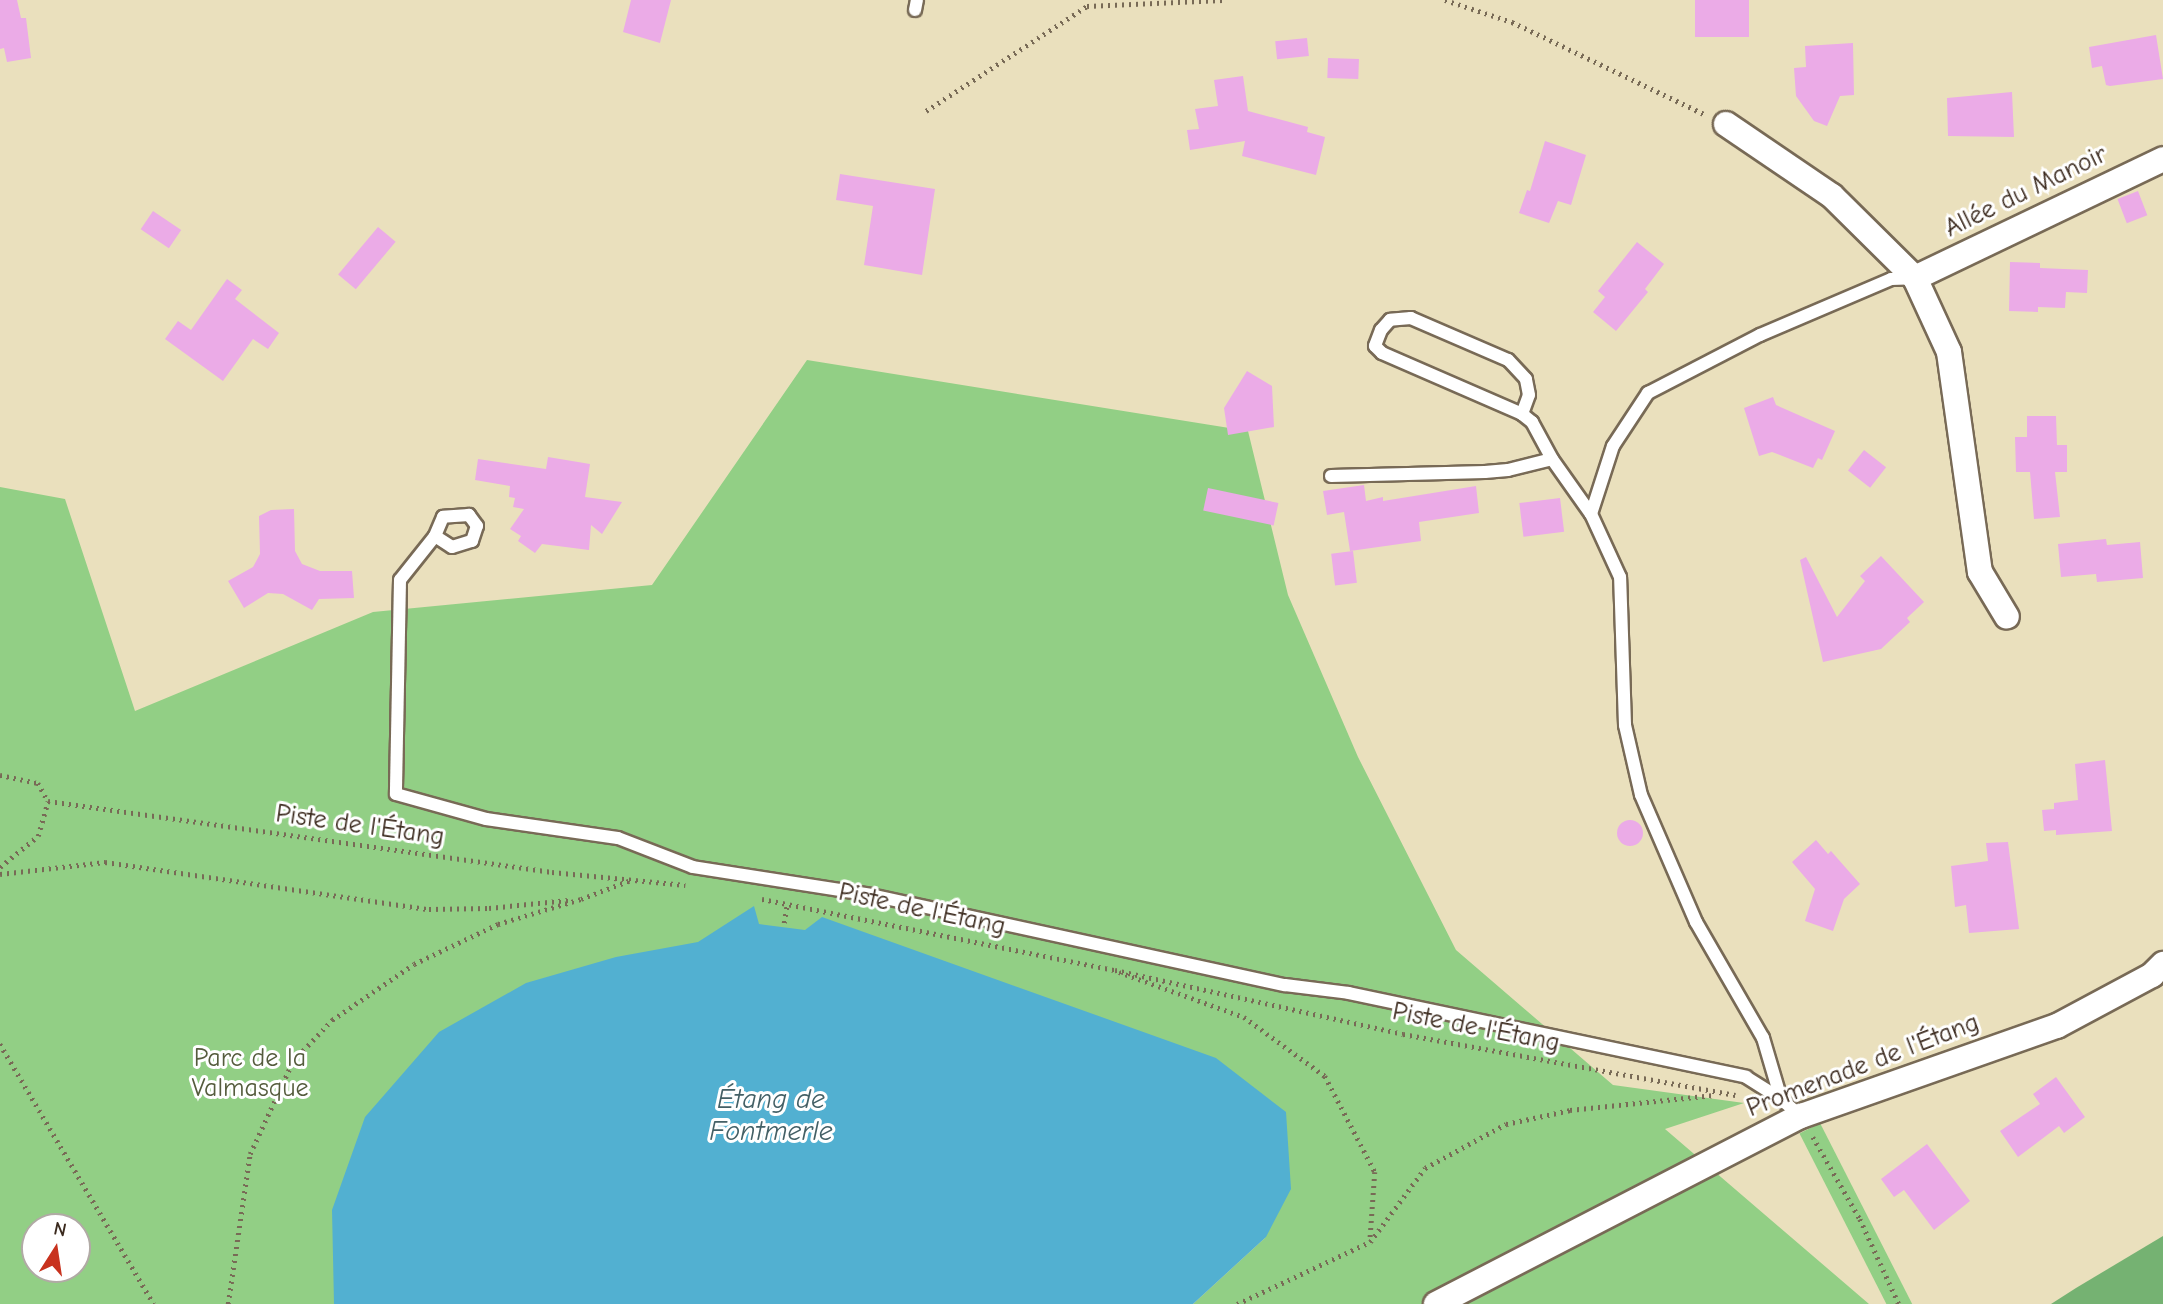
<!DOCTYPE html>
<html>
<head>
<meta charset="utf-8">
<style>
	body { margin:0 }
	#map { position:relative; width:2163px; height:1304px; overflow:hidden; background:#eae0bd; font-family:"Comic Neue",sans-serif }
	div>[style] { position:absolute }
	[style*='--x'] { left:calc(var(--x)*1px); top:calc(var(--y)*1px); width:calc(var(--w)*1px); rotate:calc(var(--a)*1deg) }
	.green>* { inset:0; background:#92cf85; transform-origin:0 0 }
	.forest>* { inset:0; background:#75b272 }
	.water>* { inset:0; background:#52b0d1 }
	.building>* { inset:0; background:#ebabe7; transform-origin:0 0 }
	.round { border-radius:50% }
	.path>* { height:4.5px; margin-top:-2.25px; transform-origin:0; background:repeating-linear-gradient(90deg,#786a56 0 2px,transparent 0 7px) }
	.roads { filter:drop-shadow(2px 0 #786a56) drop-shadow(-2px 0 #786a56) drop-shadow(0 2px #786a56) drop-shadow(0 -2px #786a56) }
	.lane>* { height:12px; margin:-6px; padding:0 6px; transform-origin:6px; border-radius:6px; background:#fff }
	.street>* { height:24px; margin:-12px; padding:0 12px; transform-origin:12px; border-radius:12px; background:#fff }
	span { translate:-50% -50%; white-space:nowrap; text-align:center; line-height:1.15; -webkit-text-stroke:6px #fff; paint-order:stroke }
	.street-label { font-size:26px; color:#3b2a1e }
	.park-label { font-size:26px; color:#555c3d }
	.water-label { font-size:28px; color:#446066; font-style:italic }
	.north { position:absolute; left:21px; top:1213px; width:70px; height:70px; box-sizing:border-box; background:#fff; border:2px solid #b1aaa5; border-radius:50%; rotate:12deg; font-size:19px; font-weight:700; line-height:28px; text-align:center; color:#3b2a1e }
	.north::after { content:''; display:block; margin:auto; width:24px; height:32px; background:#c8321e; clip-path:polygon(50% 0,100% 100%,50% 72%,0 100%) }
</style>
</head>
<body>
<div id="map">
	<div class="green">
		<div style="clip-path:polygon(evenodd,807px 360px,1248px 431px,1288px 595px,1358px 757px,1456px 950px,1613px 1085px,1744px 1103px,1665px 1129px,1869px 1304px,1193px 1304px,1266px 1237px,1169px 1304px,0 1304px,0 487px,65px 499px,135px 711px,373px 612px,652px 585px,807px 360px,35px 1227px,77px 1227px,77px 1269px,35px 1269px,35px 1227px)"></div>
		<div style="left:1820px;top:1123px;width:204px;height:23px;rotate:63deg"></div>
	</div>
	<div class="forest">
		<div style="clip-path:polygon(2163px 1236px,2163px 1304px,2051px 1304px,2076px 1288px)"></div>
	</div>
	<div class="water">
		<div style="clip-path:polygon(754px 906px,759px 924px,805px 930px,822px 917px,1216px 1058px,1286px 1112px,1291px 1189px,1266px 1237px,1193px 1304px,334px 1304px,332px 1210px,365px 1117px,439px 1032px,526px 983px,616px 957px,698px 942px)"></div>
	</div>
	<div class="building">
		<div style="clip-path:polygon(0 0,17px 0,21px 18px,26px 18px,31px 58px,7px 62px,4px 48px,0 49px)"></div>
		<div style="clip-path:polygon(631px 0,671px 0,660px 43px,623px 32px)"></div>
		<div style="left:1695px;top:0;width:54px;height:37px"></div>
		<div style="clip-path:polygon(2156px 35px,2163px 79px,2110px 86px,2106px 85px,2102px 66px,2092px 68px,2089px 47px)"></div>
		<div style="left:1307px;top:38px;width:18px;height:32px;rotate:84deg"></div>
		<div style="clip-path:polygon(1853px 43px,1854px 95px,1840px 96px,1827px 126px,1814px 121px,1796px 96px,1794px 68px,1806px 67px,1805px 46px)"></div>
		<div style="left:1328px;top:58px;width:31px;height:20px;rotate:2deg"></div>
		<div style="clip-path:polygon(1243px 76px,1248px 111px,1308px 127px,1307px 132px,1325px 137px,1316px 175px,1242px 156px,1245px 141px,1190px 150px,1187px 130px,1199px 129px,1195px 109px,1218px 106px,1214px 80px)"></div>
		<div style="clip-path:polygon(2012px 92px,2014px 137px,1948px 136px,1947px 98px)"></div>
		<div style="clip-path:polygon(1545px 141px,1586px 155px,1571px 205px,1558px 201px,1549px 223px,1519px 213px,1527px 190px,1530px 191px)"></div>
		<div style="clip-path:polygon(840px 174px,935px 189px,922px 275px,864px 265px,873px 206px,836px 200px)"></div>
		<div style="left:2138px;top:191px;width:26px;height:22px;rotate:69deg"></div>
		<div style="left:153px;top:211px;width:34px;height:22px;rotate:34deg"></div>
		<div style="left:378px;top:227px;width:23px;height:62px;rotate:40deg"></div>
		<div style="clip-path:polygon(1637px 242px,1664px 264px,1645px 289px,1648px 292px,1616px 331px,1593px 312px,1605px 297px,1598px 291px)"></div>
		<div style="clip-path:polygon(2010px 262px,2040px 263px,2040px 268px,2088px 270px,2087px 293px,2066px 292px,2065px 308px,2038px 307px,2038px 312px,2009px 311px)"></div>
		<div style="clip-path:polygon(227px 279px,242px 290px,235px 299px,279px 333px,268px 349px,253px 339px,223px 381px,165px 339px,178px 321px,191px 330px)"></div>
		<div style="clip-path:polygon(1247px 371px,1272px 386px,1274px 427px,1228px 435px,1224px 408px)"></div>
		<div style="clip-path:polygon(1773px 397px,1776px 405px,1835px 431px,1822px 460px,1818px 458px,1813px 468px,1772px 452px,1759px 456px,1744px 408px)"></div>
		<div style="clip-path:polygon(2027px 416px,2056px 416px,2057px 445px,2067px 445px,2067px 472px,2055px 472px,2060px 517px,2034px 519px,2030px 472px,2016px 472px,2015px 437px,2027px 437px)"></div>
		<div style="left:1864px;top:450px;width:28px;height:26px;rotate:38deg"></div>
		<div style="clip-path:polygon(548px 457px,590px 464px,585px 497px,622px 502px,602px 534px,591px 525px,589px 550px,542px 544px,535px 553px,518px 541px,521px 536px,510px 529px,524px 509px,513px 507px,515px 498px,509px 497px,510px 486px,475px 480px,478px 459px,546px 469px)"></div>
		<div style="clip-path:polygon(1364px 485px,1366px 501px,1383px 497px,1383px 501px,1476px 486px,1479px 513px,1419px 522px,1421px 541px,1350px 551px,1344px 512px,1327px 515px,1323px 491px)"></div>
		<div style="left:1208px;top:488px;width:72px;height:23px;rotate:12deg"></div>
		<div style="left:1560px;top:498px;width:34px;height:41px;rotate:83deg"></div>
		<div style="clip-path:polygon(294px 509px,295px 551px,302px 564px,320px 571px,352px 571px,354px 598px,319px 599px,312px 610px,283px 594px,268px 593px,244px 608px,228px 581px,253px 567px,260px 554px,259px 516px,271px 510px)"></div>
		<div style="clip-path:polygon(2106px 539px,2107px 545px,2140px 542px,2143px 578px,2097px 582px,2096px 574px,2061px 577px,2058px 544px)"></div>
		<div style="left:1353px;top:551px;width:32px;height:22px;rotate:83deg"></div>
		<div style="clip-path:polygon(1881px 556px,1924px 602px,1907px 618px,1910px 622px,1881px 649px,1823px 662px,1800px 560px,1806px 557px,1837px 617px,1865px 581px,1860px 576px)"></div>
		<div style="clip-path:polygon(2105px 760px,2112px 831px,2056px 835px,2056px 830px,2044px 831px,2042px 810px,2054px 809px,2054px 803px,2078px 800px,2075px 764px)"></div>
		<div class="round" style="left:1617px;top:820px;width:26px;height:26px"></div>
		<div style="clip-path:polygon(1816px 840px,1828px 854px,1831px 851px,1860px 884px,1844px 899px,1833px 931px,1805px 921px,1815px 889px,1792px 862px)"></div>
		<div style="clip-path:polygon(2008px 842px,2019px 929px,1969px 933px,1966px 905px,1955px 907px,1951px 866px,1988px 861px,1986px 843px)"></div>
		<div style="clip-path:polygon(2056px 1077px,2085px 1117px,2064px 1133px,2059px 1126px,2018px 1157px,2000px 1131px,2040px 1104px,2033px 1094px)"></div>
		<div style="clip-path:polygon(1927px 1144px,1970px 1201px,1934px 1230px,1904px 1190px,1894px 1197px,1881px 1179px)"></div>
	</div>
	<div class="path">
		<div style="--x:1445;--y:0;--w:71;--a:18.2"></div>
		<div style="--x:1512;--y:22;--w:215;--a:25.6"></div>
		<div style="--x:926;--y:111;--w:192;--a:-33.1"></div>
		<div style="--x:1087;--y:6;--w:136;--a:-2.5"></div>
		<div style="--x:0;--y:775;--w:39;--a:12"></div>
		<div style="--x:38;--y:783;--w:21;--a:61"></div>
		<div style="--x:48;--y:801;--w:509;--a:8.02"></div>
		<div style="--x:552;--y:872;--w:134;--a:5.6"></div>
		<div style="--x:0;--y:867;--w:49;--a:-39.2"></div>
		<div style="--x:38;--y:836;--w:36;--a:-74"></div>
		<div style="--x:0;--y:874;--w:106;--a:-6.5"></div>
		<div style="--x:105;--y:862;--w:327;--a:8.3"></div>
		<div style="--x:429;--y:909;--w:60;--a:-1"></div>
		<div style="--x:489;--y:908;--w:80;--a:-5.7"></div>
		<div style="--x:762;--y:899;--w:360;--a:11.4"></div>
		<div style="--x:1115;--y:970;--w:295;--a:12.5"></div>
		<div style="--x:1403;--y:1034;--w:338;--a:10.4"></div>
		<div style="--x:784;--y:923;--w:19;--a:-81"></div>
		<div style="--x:1119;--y:972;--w:133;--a:19.8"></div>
		<div style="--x:1244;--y:1017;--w:100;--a:36.1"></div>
		<div style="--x:1325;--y:1076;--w:108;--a:62.5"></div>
		<div style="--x:1375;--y:1172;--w:69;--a:94.1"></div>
		<div style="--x:0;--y:1044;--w:302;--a:59.4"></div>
		<div style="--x:1813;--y:1137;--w:95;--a:60.2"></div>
		<div style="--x:1860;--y:1219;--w:94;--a:65.4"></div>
		<div style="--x:228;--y:1304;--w:152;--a:-81.7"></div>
		<div style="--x:250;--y:1154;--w:102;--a:-65.2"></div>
		<div style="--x:293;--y:1061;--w:57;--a:-46.4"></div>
		<div style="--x:332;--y:1020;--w:99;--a:-34.3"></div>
		<div style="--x:414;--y:964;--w:93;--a:-25.5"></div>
		<div style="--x:498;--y:924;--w:87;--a:-16.8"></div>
		<div style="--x:581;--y:899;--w:53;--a:-20.8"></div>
		<div style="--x:1237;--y:1304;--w:147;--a:-25"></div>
		<div style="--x:1370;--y:1242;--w:92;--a:-53.4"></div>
		<div style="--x:1425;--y:1168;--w:92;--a:-28.5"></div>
		<div style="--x:1506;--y:1124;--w:66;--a:-12.3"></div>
		<div style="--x:1570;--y:1110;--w:145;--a:-5.9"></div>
	</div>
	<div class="roads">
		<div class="lane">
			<div style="--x:915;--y:10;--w:10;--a:-79"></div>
			<div style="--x:1522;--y:414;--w:20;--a:-70"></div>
			<div style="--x:1529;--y:395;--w:16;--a:-101"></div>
			<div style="--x:1526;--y:379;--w:26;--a:-133"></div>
			<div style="--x:1508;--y:360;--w:106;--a:-156.6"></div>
			<div style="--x:1411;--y:318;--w:21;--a:175"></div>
			<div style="--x:1390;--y:320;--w:13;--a:132"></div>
			<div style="--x:1381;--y:330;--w:17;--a:111"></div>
			<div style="--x:1375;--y:346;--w:10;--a:45"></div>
			<div style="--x:1382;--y:353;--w:153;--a:23.5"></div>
			<div style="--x:1522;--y:414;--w:13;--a:39"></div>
			<div style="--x:1532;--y:422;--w:42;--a:61.6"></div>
			<div style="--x:1552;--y:459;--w:67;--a:54.7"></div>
			<div style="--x:1331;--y:476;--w:154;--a:-1.5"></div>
			<div style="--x:1485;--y:472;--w:23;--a:-5"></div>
			<div style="--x:1508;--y:470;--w:45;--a:-14"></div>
			<div style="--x:435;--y:536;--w:20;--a:33"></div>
			<div style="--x:452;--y:547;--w:21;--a:-17"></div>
			<div style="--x:472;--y:541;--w:16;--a:-72"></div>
			<div style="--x:477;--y:526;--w:14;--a:-126"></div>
			<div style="--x:469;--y:515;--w:26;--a:176"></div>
			<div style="--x:443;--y:517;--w:21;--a:113"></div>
			<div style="--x:435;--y:536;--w:56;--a:128.5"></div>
			<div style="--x:400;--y:580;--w:214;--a:91.1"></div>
			<div style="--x:396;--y:794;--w:93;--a:15.5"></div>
			<div style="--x:486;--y:819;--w:133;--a:8.2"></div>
			<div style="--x:618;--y:838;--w:80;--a:21.1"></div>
			<div style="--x:693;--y:867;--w:180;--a:8.9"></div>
			<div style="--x:871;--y:895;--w:424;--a:12.3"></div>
			<div style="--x:1285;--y:985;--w:64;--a:7.1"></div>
			<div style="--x:1349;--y:993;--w:406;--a:11.9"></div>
			<div style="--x:1746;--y:1077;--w:41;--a:32.2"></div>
			<div style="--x:1801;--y:1116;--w:26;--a:-140"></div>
			<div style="--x:1781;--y:1099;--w:64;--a:-106.4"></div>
			<div style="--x:1763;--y:1038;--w:134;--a:-120"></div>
			<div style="--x:1696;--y:922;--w:138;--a:-113.4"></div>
			<div style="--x:1641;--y:795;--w:72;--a:-102.9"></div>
			<div style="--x:1625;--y:725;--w:148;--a:-91.9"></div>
			<div style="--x:1620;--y:577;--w:69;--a:-114.7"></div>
			<div style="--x:1591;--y:514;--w:71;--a:-72.1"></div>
			<div style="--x:1613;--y:446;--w:64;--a:-56.6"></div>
			<div style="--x:1648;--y:393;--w:126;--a:-27.4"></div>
			<div style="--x:1760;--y:335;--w:142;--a:-23.1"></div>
			<div style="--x:1891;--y:279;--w:23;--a:-2"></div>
		</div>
		<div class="street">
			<div style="--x:1726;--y:124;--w:128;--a:34.2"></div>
			<div style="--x:1832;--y:196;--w:117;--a:44.7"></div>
			<div style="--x:1915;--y:278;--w:81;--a:65.3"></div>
			<div style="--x:1949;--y:352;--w:222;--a:82"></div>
			<div style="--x:1980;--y:572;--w:52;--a:59"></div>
			<div style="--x:1915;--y:278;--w:275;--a:-25.6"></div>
			<div style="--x:1436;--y:1304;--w:411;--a:-27.3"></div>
			<div style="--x:1801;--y:1116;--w:271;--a:-19.4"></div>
			<div style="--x:2057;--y:1026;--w:108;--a:-28.2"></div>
			<div style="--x:2152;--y:975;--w:16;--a:-45"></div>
		</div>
	</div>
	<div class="street-label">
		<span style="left:2026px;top:192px;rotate:-26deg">Allée du Manoir</span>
		<span style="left:360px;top:826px;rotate:8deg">Piste de l'Étang</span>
		<span style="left:922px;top:910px;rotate:12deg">Piste de l'Étang</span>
		<span style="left:1476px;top:1028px;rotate:11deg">Piste de l'Étang</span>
		<span style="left:1863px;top:1066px;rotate:-21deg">Promenade de l'Étang</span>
	</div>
	<div class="park-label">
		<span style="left:250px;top:1074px">Parc de la<br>Valmasque</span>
	</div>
	<div class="water-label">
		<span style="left:771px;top:1115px">Étang de<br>Fontmerle</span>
	</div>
	<div class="north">N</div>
</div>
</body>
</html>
